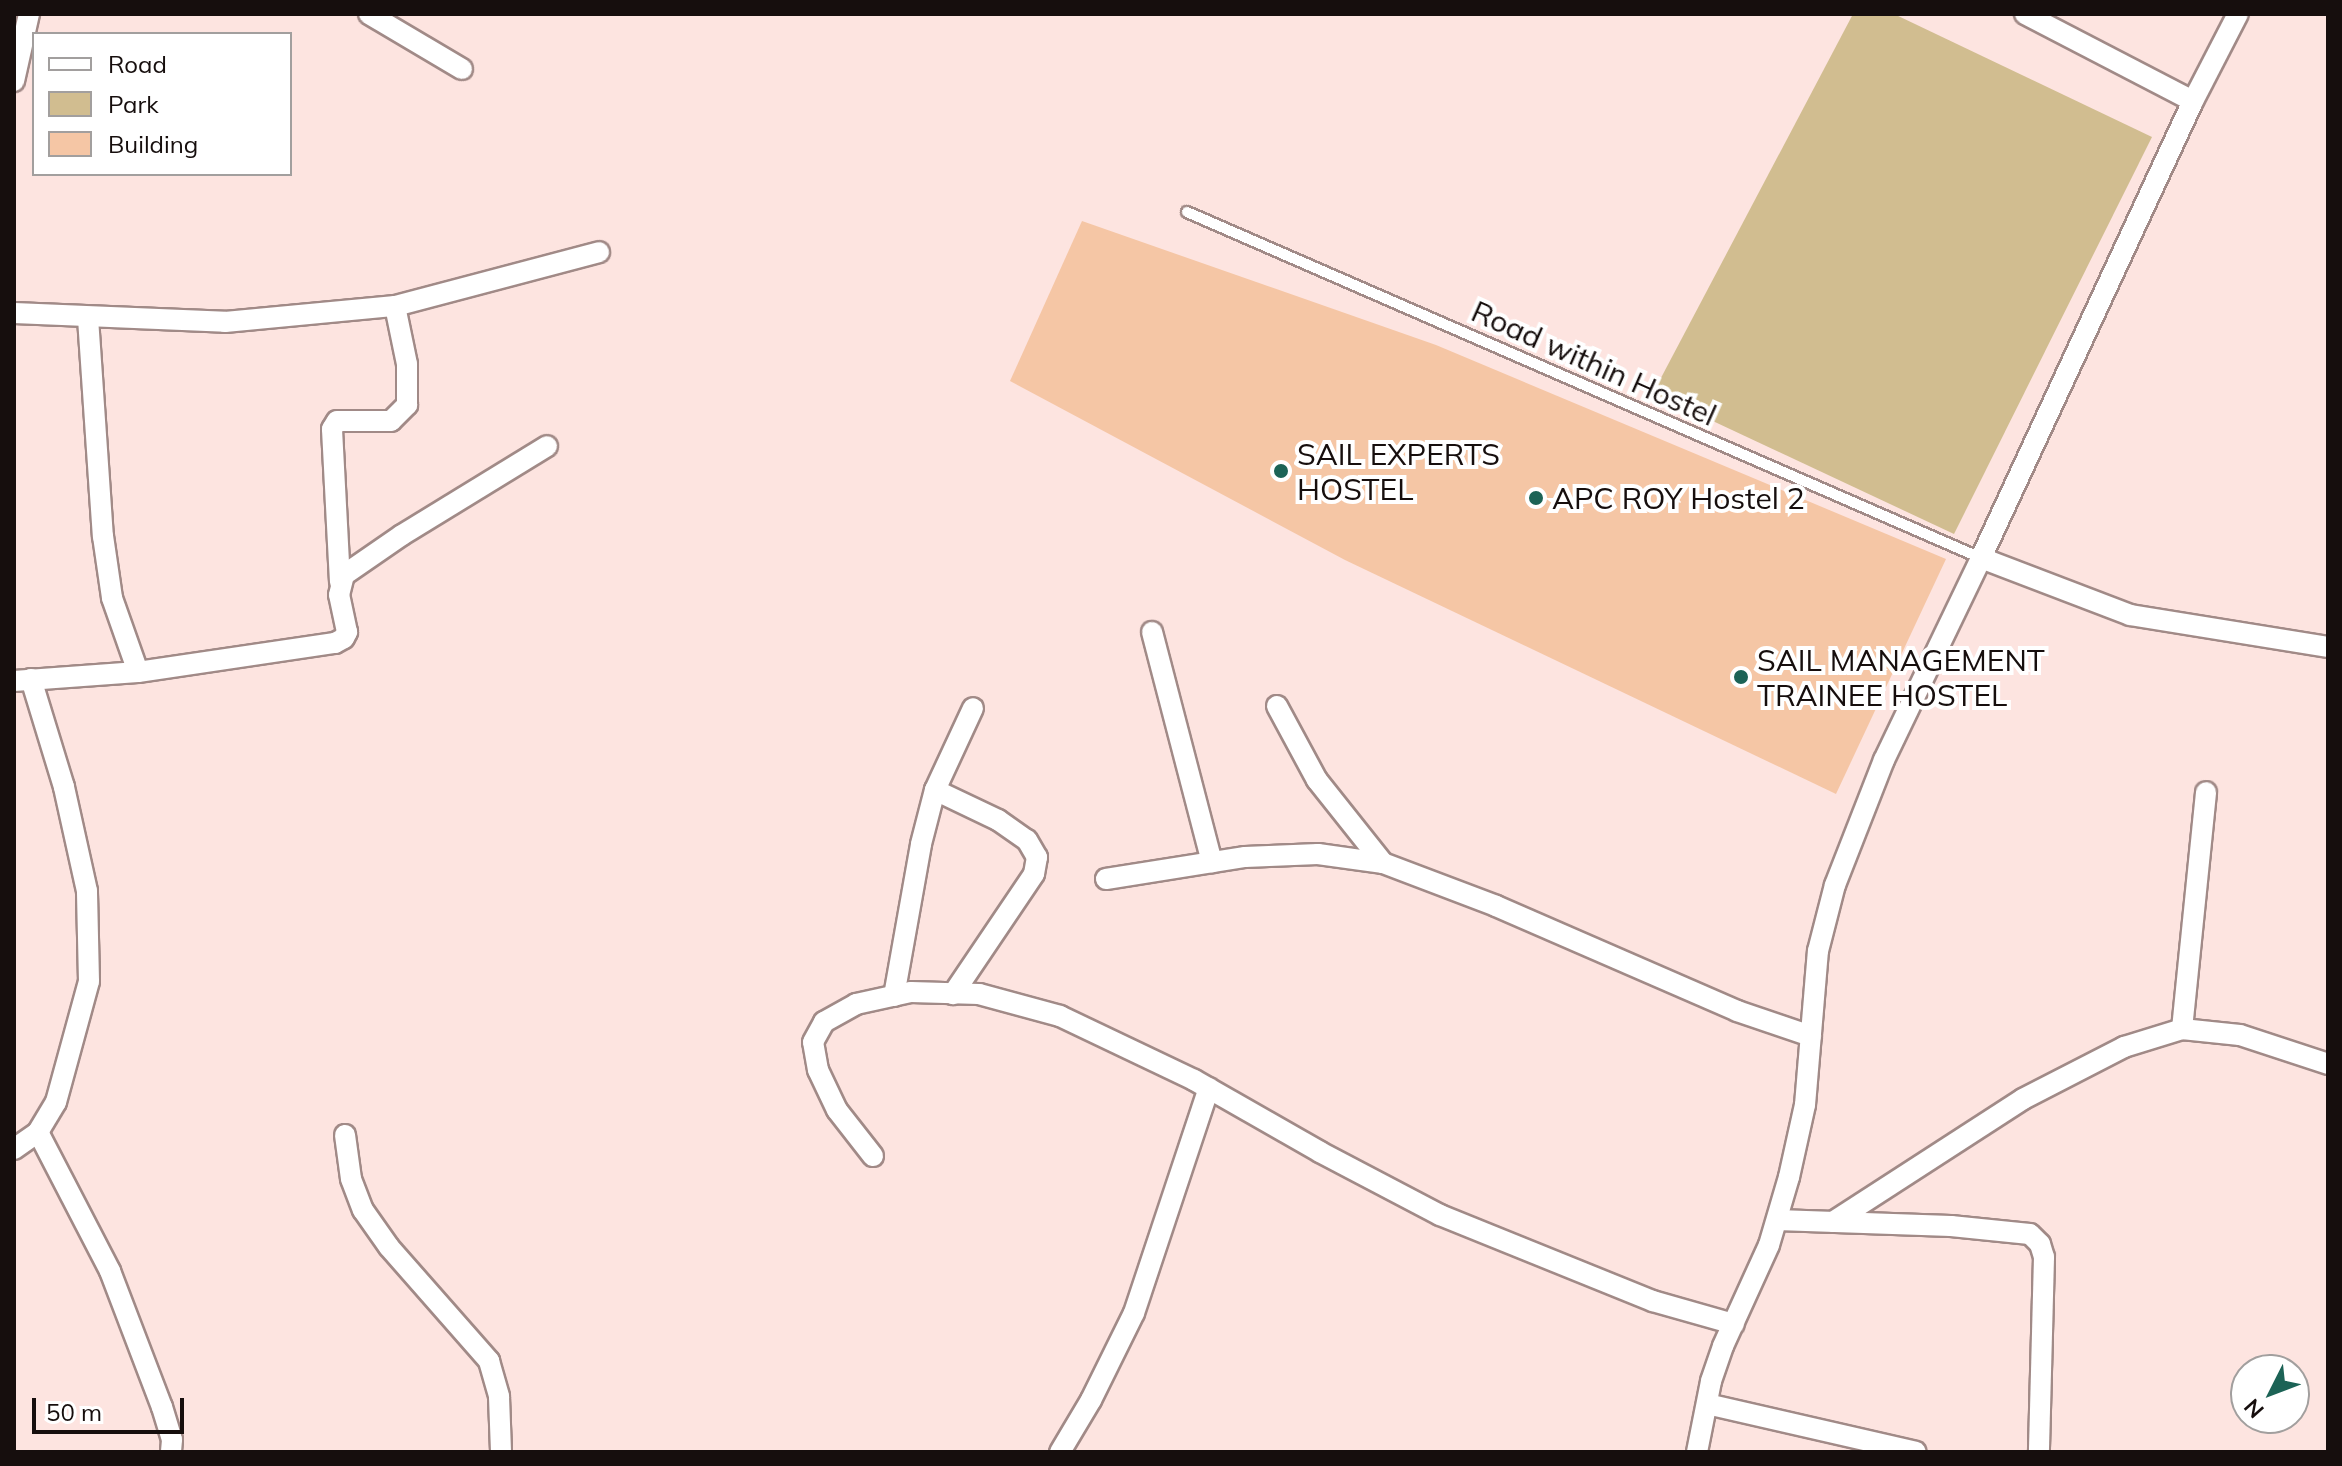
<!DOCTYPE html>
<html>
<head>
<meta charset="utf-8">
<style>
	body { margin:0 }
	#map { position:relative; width:2342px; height:1466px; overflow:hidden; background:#fde4e0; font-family:Mulish,sans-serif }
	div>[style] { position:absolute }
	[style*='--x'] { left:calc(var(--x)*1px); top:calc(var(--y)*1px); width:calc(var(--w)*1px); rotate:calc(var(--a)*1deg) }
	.green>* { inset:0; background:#d1bd90 }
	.building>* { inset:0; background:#f5c6a5 }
	.roads { filter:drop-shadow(2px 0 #a18a87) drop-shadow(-2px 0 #a18a87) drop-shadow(0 2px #a18a87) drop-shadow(0 -2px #a18a87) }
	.lane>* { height:10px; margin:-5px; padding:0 5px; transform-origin:5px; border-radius:5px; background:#fff }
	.street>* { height:20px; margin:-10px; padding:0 10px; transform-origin:10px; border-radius:10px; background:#fff }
	.dots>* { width:22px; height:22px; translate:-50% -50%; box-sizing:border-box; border:4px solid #fff; border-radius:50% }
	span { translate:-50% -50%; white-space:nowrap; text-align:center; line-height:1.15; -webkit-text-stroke:8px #fff; paint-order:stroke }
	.street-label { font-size:30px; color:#160e0d }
	.poi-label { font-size:30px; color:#160e0d }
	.left { translate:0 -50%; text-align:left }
	.frame { position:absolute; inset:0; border:16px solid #160e0d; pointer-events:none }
	.legend { position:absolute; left:32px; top:32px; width:260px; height:144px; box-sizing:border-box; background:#fff; border:2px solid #a29f9e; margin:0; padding:10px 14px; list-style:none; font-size:24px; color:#160e0d }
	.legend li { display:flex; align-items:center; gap:16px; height:40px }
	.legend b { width:40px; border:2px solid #a29f9e }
	.north { position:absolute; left:2230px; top:1354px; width:80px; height:80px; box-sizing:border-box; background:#fff; border:2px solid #a29f9e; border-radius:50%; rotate:228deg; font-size:22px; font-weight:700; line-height:32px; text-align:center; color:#160e0d }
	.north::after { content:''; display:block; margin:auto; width:28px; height:36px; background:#1c6356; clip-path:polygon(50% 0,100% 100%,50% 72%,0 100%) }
	.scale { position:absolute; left:32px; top:1398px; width:152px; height:36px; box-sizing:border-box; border:4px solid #160e0d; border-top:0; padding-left:10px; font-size:24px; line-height:28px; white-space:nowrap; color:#160e0d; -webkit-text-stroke:6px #fff; paint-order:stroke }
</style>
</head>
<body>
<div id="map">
	<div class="green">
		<div style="clip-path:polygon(1853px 14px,1894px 14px,2152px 137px,1954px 534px,1653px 393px)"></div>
	</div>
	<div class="building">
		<div style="clip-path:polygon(1082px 221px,1436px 345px,1946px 559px,1836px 794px,1345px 560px,1010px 381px)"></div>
	</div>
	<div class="roads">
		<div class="lane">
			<div style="--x:1187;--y:212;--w:866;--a:23.55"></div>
		</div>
		<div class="street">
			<div style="--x:369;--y:14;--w:108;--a:30.6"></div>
			<div style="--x:2025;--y:14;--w:189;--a:27.4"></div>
			<div style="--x:14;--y:81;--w:69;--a:-77.4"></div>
			<div style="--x:14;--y:313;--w:211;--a:2.4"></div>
			<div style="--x:225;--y:322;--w:171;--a:-5.4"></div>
			<div style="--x:395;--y:306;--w:211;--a:-14.8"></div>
			<div style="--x:88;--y:318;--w:219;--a:86.1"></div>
			<div style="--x:103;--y:536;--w:63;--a:81.7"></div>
			<div style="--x:112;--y:598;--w:78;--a:70.6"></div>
			<div style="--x:1981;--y:558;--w:160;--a:20.9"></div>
			<div style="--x:2130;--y:615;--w:201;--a:9.2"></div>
			<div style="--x:340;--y:582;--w:153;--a:-93"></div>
			<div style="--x:332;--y:429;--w:9;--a:-58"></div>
			<div style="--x:337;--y:421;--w:54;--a:0"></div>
			<div style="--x:391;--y:421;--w:23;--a:-45"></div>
			<div style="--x:407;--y:405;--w:41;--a:-90"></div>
			<div style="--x:407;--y:364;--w:59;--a:-101.7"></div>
			<div style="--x:1152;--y:632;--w:238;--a:75.4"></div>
			<div style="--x:14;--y:681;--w:124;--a:-4.2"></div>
			<div style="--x:138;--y:672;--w:199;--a:-8.4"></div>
			<div style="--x:335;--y:643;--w:10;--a:-29"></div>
			<div style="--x:344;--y:638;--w:7;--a:-63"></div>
			<div style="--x:347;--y:632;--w:38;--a:-102"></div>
			<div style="--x:339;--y:595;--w:21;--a:-76"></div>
			<div style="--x:344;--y:575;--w:70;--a:-34.6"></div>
			<div style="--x:402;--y:535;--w:170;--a:-31.5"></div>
			<div style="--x:1277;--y:706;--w:84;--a:61.6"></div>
			<div style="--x:1317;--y:780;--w:106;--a:51.5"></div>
			<div style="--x:935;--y:790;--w:70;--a:25.5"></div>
			<div style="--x:998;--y:820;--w:35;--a:35"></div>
			<div style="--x:1027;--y:840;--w:20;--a:60"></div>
			<div style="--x:1037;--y:857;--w:17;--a:100"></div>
			<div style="--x:1034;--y:874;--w:145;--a:124"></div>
			<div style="--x:1106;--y:879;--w:141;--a:-9"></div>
			<div style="--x:1245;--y:857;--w:73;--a:-2.4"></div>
			<div style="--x:1318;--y:854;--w:66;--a:7.9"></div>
			<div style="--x:1383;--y:863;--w:121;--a:20.8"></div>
			<div style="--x:1496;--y:906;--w:263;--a:23.5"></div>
			<div style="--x:1737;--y:1011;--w:78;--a:18.7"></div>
			<div style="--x:894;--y:996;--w:154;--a:-79.9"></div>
			<div style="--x:921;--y:844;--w:56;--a:-75.5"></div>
			<div style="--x:935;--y:790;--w:90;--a:-65.1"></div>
			<div style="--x:2182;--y:1029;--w:238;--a:-84.2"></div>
			<div style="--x:38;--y:1132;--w:157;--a:62.6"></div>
			<div style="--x:110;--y:1271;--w:146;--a:69.1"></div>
			<div style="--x:162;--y:1407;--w:34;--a:73"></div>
			<div style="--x:172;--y:1440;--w:12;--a:95"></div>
			<div style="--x:345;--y:1135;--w:44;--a:82.2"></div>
			<div style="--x:351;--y:1179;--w:33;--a:69"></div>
			<div style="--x:363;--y:1210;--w:45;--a:54.9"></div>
			<div style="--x:389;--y:1247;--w:152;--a:48.7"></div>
			<div style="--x:489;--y:1361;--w:37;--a:74"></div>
			<div style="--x:499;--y:1397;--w:55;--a:87.9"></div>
			<div style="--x:14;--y:1149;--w:29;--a:-35"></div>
			<div style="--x:38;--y:1132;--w:35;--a:-59"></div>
			<div style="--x:56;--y:1102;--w:125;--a:-74.7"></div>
			<div style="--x:89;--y:981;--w:90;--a:-91.3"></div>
			<div style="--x:87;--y:891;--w:107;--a:-102.5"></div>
			<div style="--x:64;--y:787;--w:113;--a:-107"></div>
			<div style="--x:873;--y:1156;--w:58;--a:-128"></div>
			<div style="--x:837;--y:1110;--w:44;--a:-115.4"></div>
			<div style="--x:818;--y:1070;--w:28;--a:-100"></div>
			<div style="--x:813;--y:1042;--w:23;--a:-61"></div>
			<div style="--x:824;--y:1022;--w:37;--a:-29"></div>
			<div style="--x:856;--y:1004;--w:56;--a:-12.3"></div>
			<div style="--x:911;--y:992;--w:68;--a:1.7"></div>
			<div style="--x:979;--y:994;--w:84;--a:15.2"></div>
			<div style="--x:1060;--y:1016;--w:148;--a:25.5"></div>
			<div style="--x:1194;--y:1080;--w:145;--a:29.7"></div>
			<div style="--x:1320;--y:1152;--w:136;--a:27.7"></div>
			<div style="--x:1440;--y:1215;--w:230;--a:22"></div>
			<div style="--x:1653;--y:1301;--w:84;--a:15.9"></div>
			<div style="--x:1777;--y:1220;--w:174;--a:2"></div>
			<div style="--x:1951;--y:1226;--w:79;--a:5.8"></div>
			<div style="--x:2030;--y:1234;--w:14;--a:45"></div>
			<div style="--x:2040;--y:1244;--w:14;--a:73"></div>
			<div style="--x:2044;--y:1257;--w:195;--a:91.5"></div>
			<div style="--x:1833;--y:1222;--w:226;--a:-32.9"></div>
			<div style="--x:2023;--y:1099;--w:114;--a:-27.2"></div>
			<div style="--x:2124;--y:1047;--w:61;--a:-17.2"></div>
			<div style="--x:2182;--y:1029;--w:58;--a:5.9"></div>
			<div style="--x:2240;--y:1035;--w:93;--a:18.2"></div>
			<div style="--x:1707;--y:1404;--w:214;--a:12.9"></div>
			<div style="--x:1060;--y:1452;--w:61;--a:-59.2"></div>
			<div style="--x:1091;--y:1400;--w:97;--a:-63.7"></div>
			<div style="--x:1134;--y:1313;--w:237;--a:-71.6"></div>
			<div style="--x:1697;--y:1452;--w:72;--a:-78.8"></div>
			<div style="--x:1711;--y:1381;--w:37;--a:-71"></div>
			<div style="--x:1723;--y:1346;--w:111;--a:-65.5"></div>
			<div style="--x:1769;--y:1245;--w:71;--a:-73.6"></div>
			<div style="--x:1789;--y:1177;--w:74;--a:-77.5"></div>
			<div style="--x:1805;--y:1105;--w:155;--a:-85.2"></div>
			<div style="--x:1818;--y:951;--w:68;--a:-75.6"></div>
			<div style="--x:1835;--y:885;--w:134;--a:-68.6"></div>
			<div style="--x:1884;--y:760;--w:224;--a:-64.3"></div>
			<div style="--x:1981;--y:558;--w:504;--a:-65.11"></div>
			<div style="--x:2193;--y:101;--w:98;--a:-62.7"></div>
		</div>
	</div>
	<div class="dots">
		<div style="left:1281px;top:471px;background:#1c6356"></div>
		<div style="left:1536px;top:498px;background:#1c6356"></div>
		<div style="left:1741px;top:677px;background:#1c6356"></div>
	</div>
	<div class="street-label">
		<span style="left:1594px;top:363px;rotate:24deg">Road within Hostel</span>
	</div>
	<div class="poi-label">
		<span class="left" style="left:1297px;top:471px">SAIL EXPERTS<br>HOSTEL</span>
		<span class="left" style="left:1552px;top:498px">APC ROY Hostel 2</span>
		<span class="left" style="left:1757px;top:677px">SAIL MANAGEMENT<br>TRAINEE HOSTEL</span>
	</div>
	<div class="frame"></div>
	<ul class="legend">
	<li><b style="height:10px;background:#fff"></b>Road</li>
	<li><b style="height:22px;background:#d1bd90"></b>Park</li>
	<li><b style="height:22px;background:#f5c6a5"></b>Building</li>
	</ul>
	<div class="north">N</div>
	<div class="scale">50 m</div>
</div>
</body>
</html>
